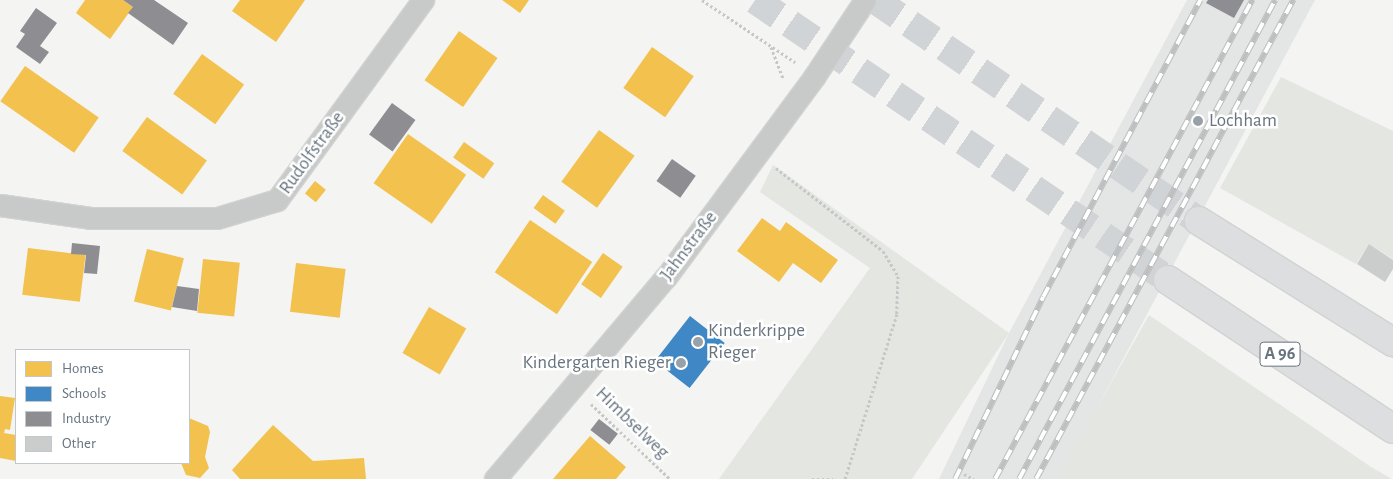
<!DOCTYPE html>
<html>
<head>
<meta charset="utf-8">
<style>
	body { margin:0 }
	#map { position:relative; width:1393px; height:479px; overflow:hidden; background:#f4f4f3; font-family:"Alegreya Sans",sans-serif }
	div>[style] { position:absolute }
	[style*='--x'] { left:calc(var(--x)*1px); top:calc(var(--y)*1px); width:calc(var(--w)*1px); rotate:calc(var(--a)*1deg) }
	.built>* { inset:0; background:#e4e5e5 }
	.green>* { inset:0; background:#e4e6e1 }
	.homes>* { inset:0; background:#f2c14e; transform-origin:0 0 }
	.schools>* { inset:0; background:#3f88c5; transform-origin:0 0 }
	.industry>* { inset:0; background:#8d8d92; transform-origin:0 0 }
	.building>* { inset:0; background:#cbcccc }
	.motorway-tunnel>* { height:28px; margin-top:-14px; transform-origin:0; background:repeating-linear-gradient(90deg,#d1d4d6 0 28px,transparent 0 42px) }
	.path>* { height:3px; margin-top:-1.5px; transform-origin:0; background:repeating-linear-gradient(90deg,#c6c7c7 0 2.5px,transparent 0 5px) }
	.roads { filter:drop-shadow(1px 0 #d1d2d2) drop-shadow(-1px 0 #d1d2d2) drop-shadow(0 1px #d1d2d2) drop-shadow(0 -1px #d1d2d2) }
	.minor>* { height:21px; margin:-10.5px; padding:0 10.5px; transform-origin:10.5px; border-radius:10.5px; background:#c8caca }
	.motorway>* { height:28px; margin:-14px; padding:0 14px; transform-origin:14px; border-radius:14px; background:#dddedf }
	.rail>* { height:5.5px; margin-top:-2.75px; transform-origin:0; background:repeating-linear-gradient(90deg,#fff 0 11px,#bebfc0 0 22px); box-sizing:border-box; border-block:1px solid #bebfc0 }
	.dots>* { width:14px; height:14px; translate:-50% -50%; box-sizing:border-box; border:2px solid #fff; border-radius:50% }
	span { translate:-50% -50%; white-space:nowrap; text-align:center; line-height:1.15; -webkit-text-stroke:5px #fff; paint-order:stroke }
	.shield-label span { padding:1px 4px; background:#fff; border:1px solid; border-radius:4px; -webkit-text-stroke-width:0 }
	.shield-label { font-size:18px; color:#67747f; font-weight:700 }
	.poi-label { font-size:19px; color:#67747f }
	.left { translate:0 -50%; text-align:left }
	.right { translate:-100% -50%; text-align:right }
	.street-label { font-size:19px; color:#67747f }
	.legend { position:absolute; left:15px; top:349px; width:175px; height:115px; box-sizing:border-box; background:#fff; border:1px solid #c2c7cc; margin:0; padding:6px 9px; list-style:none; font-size:15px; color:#67747f }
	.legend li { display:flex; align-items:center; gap:10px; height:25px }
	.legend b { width:25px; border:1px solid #c2c7cc }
</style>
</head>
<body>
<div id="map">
	<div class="built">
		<div style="clip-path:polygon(1187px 0,1315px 0,1059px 479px,939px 479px,1009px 333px)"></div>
	</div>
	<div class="green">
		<div style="clip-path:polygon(1281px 77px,1393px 131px,1393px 259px,1369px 244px,1356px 264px,1220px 188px)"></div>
		<div style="clip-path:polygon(773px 165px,1009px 333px,912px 479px,719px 479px,870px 268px,760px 192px)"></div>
		<div style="clip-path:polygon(1149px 315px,1371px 467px,1392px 479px,1057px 479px)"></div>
	</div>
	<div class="homes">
		<div style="clip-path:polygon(85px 0,123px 0,133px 7px,110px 39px,76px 13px)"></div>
		<div style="clip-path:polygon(240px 0,305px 0,276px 42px,232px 11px)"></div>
		<div style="clip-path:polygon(502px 0,529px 0,520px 13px)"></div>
		<div style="left:459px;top:31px;width:47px;height:60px;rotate:35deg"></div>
		<div style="left:652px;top:47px;width:51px;height:50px;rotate:35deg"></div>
		<div style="left:202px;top:54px;width:52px;height:49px;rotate:36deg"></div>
		<div style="left:25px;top:66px;width:90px;height:43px;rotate:35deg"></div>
		<div style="left:147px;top:117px;width:74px;height:42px;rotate:36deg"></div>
		<div style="left:599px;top:130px;width:44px;height:64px;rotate:36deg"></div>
		<div style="left:408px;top:134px;width:71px;height:60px;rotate:35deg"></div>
		<div style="left:464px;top:142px;width:37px;height:19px;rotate:35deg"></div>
		<div style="left:315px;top:181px;width:14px;height:16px;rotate:39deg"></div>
		<div style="left:543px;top:195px;width:27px;height:16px;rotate:36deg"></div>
		<div style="clip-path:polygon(762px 218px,780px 231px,786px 222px,838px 260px,821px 283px,793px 263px,779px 282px,737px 251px)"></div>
		<div style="left:530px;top:220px;width:75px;height:63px;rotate:34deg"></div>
		<div style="left:28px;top:248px;width:58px;height:47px;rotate:7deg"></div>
		<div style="left:147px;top:249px;width:38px;height:54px;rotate:14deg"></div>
		<div style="left:603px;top:253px;width:24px;height:38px;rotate:35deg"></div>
		<div style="left:203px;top:259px;width:37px;height:54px;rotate:6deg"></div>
		<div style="left:296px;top:263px;width:50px;height:49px;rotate:7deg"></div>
		<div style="left:429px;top:307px;width:43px;height:53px;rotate:30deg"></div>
		<div style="clip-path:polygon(0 396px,15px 398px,10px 430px,5px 429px,4px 433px,16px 435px,16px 461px,0 458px)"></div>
		<div style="clip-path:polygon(189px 418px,208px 426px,210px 432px,205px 457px,209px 468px,200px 478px,186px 475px,181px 463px,189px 463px)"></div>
		<div style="clip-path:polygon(273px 425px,313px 461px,364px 458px,366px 479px,240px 479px,232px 470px)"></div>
		<div style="clip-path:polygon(590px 436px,626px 467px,616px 479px,553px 479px)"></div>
	</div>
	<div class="schools">
		<div style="left:690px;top:316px;width:44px;height:57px;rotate:38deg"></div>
	</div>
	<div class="industry">
		<div style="clip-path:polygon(123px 0,154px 0,188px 23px,173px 45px,128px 13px,133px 7px)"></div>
		<div style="clip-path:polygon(1208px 0,1244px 0,1234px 18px,1206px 3px)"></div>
		<div style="clip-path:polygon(36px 8px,57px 23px,40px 46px,49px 52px,40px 64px,16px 47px,25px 34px,20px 31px)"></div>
		<div style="left:392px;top:103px;width:29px;height:39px;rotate:36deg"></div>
		<div style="left:672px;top:159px;width:29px;height:27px;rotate:35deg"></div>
		<div style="clip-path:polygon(72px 243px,100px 246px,97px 274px,84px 273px,86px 255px,71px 254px)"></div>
		<div style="clip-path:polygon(177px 286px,199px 289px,197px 311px,172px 307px)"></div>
		<div style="left:599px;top:419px;width:24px;height:14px;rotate:38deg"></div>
	</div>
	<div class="building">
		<div style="clip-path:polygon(1369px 244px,1393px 260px,1393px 269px,1385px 282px,1357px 264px)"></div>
	</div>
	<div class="motorway-tunnel">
		<div style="--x:755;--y:0;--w:499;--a:34.1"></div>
		<div style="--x:875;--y:0;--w:392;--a:34.3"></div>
	</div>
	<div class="path">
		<div style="--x:702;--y:0;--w:112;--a:33.7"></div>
		<div style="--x:771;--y:47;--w:34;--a:69"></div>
		<div style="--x:776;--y:168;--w:135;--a:37.8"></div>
		<div style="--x:883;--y:251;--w:29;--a:59"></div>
		<div style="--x:898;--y:276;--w:38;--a:92"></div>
		<div style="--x:897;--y:314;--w:173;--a:107.5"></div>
		<div style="--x:591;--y:404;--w:109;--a:43.5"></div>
		<div style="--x:964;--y:474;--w:11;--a:27"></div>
		<div style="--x:812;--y:479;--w:21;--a:0"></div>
	</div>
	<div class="roads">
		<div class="minor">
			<div style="--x:0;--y:205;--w:91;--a:8.2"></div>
			<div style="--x:90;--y:218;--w:127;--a:0"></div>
			<div style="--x:217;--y:218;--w:63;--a:-16.7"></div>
			<div style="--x:277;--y:200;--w:248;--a:-53.9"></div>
			<div style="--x:495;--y:479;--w:265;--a:-49.8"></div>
			<div style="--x:666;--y:277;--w:249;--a:-53.5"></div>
			<div style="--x:814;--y:77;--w:92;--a:-56.5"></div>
		</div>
		<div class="motorway">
			<div style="--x:1199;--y:221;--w:229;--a:32"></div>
			<div style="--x:1168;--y:280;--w:270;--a:33.5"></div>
		</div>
	</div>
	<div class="rail">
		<div style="--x:955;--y:479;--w:202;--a:-64.2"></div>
		<div style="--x:1043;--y:297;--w:336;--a:-62.1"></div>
		<div style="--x:995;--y:479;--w:544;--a:-61.78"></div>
		<div style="--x:1019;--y:479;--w:543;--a:-61.88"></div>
		<div style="--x:1036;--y:479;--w:544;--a:-61.78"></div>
	</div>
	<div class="dots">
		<div style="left:1198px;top:121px;background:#98a1a8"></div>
		<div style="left:698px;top:342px;background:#98a1a8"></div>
		<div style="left:681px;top:363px;background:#98a1a8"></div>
	</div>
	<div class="shield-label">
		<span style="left:1280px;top:354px">A 96</span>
	</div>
	<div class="poi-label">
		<span class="left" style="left:1209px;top:121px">Lochham</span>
		<span class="left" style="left:708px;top:342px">Kinderkrippe<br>Rieger</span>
		<span class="right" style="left:671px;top:363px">Kindergarten Rieger</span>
	</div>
	<div class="street-label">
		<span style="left:312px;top:153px;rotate:-54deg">Rudolfstraße</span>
		<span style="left:689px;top:246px;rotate:-53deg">Jahnstraße</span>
		<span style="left:632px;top:423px;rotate:44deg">Himbselweg</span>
	</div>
	<ul class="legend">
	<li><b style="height:14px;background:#f2c14e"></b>Homes</li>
	<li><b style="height:14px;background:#3f88c5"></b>Schools</li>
	<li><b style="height:14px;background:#8d8d92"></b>Industry</li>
	<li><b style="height:14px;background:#cbcccc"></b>Other</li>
	</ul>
</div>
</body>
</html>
